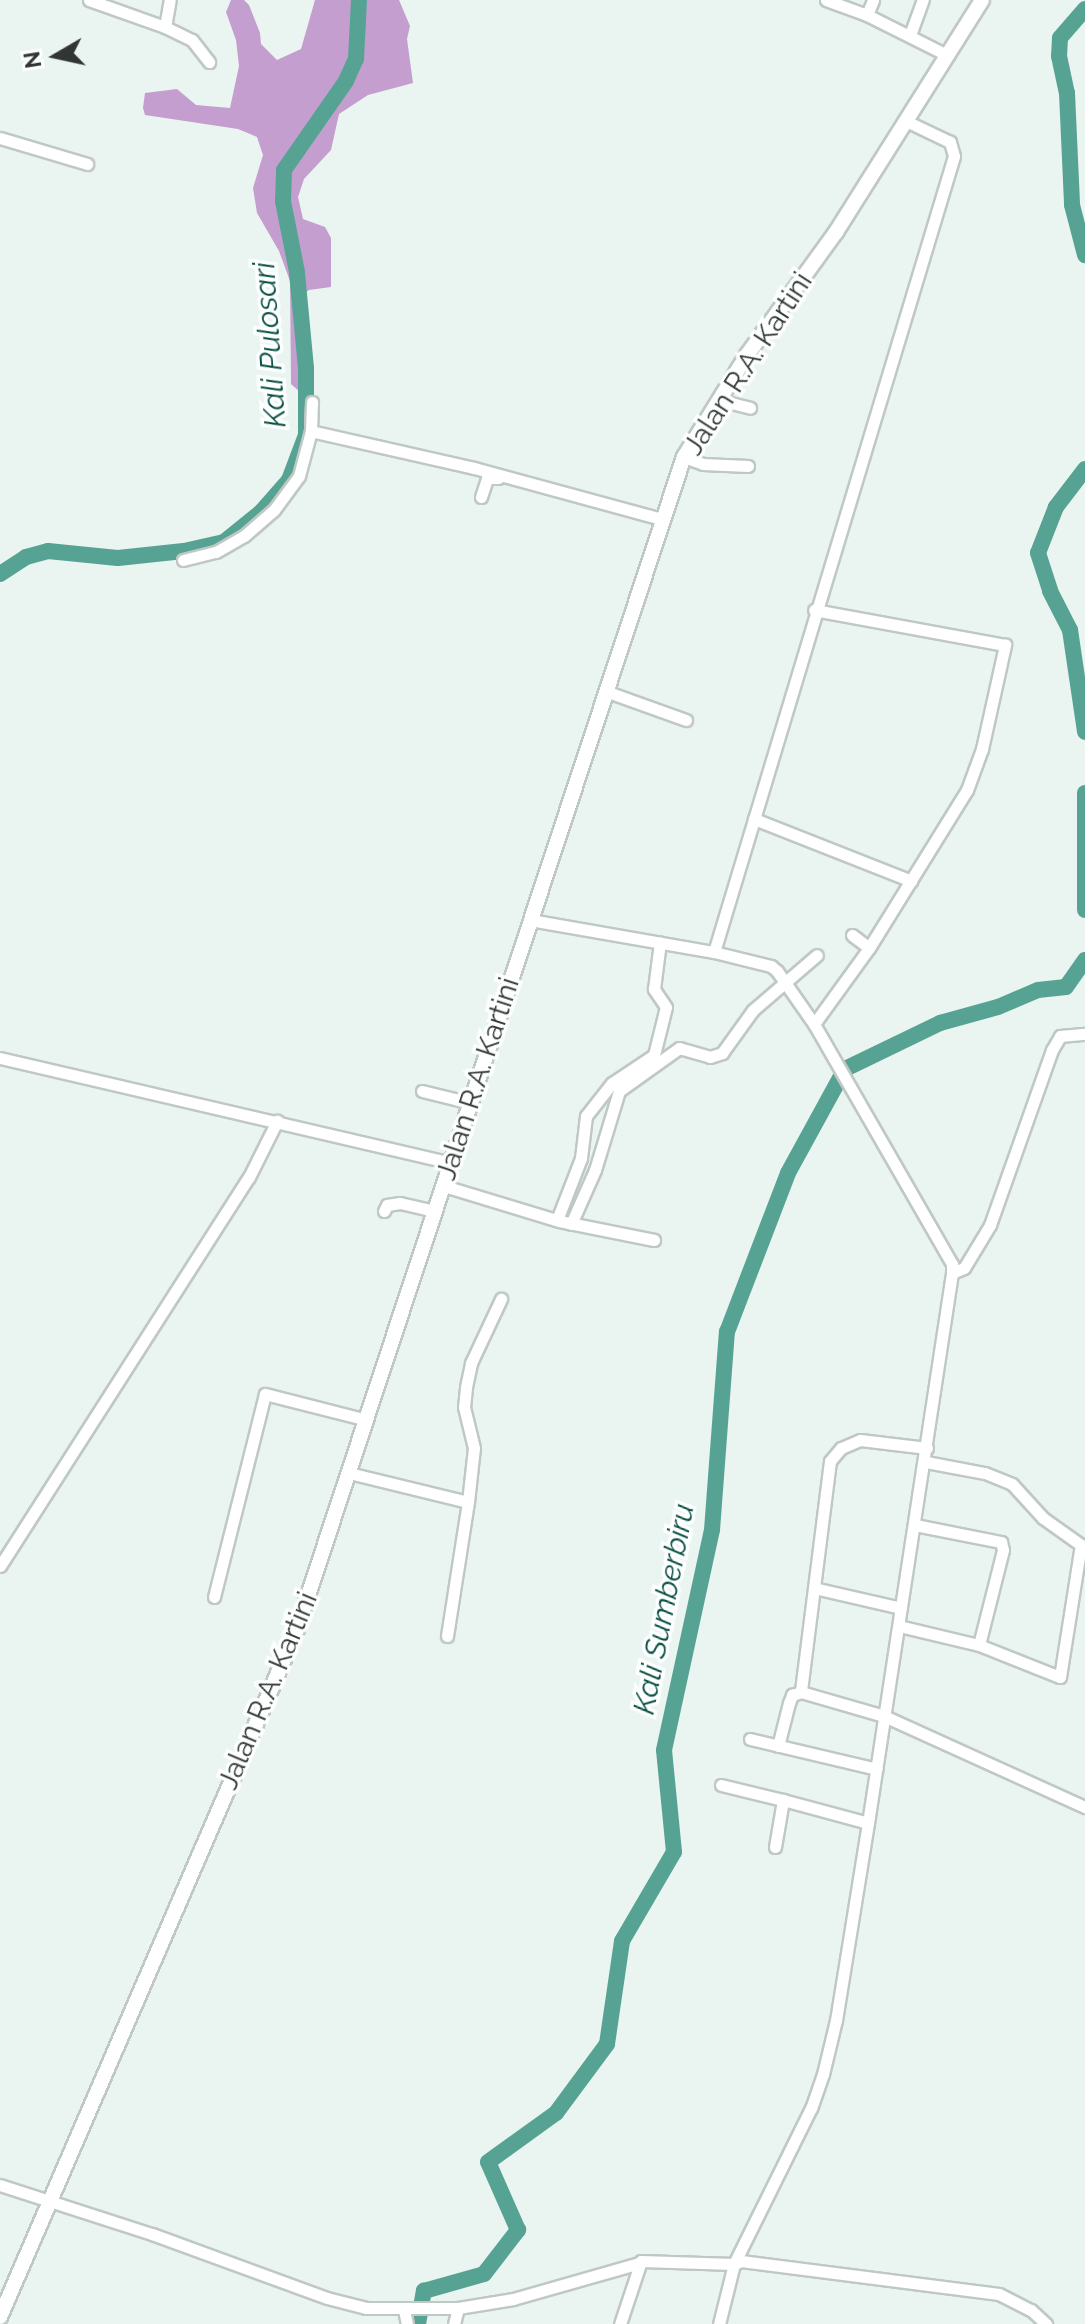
<!DOCTYPE html>
<html>
<head>
<meta charset="utf-8">
<style>
	body { margin:0 }
	#map { position:relative; width:1085px; height:2324px; overflow:hidden; background:#eaf4f1; font-family:Raleway,sans-serif }
	div>[style] { position:absolute }
	[style*='--x'] { left:calc(var(--x)*1px); top:calc(var(--y)*1px); width:calc(var(--w)*1px); rotate:calc(var(--a)*1deg) }
	.forest>* { inset:0; background:#c39ecf }
	.river>* { height:16px; margin:-8px; padding:0 8px; transform-origin:8px; border-radius:8px; background:#57a393 }
	.roads { filter:drop-shadow(2px 0 #c0c8c6) drop-shadow(-2px 0 #c0c8c6) drop-shadow(0 2px #c0c8c6) drop-shadow(0 -2px #c0c8c6) }
	.street>* { height:11px; margin:-5.5px; padding:0 5.5px; transform-origin:5.5px; border-radius:5.5px; background:#fff }
	.secondary>* { height:14px; margin:-7px; padding:0 7px; transform-origin:7px; border-radius:7px; background:#fff }
	span { translate:-50% -50%; white-space:nowrap; text-align:center; line-height:1.15; -webkit-text-stroke:7px #fdfffe; paint-order:stroke }
	.street-label { font-size:28px; color:#313534 }
	.water-label { font-size:30px; color:#0a4e43; font-style:italic }
	.north { position:absolute; left:16px; top:16px; width:80px; height:80px; -webkit-text-stroke:6px #fdfffe; paint-order:stroke; rotate:261deg; font-size:22px; font-weight:700; line-height:32px; text-align:center; color:#313534 }
	.north::after { content:''; display:block; margin:auto; width:28px; height:36px; background:#313534; clip-path:polygon(50% 0,100% 100%,50% 72%,0 100%) }
</style>
</head>
<body>
<div id="map">
	<div class="forest">
		<div style="clip-path:polygon(231px 0,244px 0,249px 5px,260px 33px,261px 44px,277px 60px,301px 49px,315px 0,399px 0,410px 26px,407px 39px,413px 83px,368px 95px,339px 114px,331px 150px,304px 179px,298px 197px,303px 219px,325px 227px,331px 238px,331px 287px,309px 290px,300px 296px,306px 390px,300px 392px,291px 384px,290px 281px,279px 251px,257px 213px,253px 188px,263px 155px,257px 137px,238px 129px,145px 115px,143px 108px,145px 93px,177px 89px,196px 105px,230px 108px,239px 66px,236px 40px,226px 12px)"></div>
	</div>
	<div class="river">
		<div style="--x:1085;--y:9;--w:38;--a:131"></div>
		<div style="--x:1060;--y:38;--w:18;--a:93"></div>
		<div style="--x:1059;--y:56;--w:38;--a:78"></div>
		<div style="--x:1067;--y:93;--w:112;--a:87.4"></div>
		<div style="--x:1072;--y:205;--w:52;--a:75.4"></div>
		<div style="--x:1085;--y:469;--w:48;--a:127.3"></div>
		<div style="--x:1056;--y:507;--w:49;--a:111.4"></div>
		<div style="--x:1038;--y:553;--w:40;--a:72"></div>
		<div style="--x:1050;--y:591;--w:44;--a:62.9"></div>
		<div style="--x:1070;--y:630;--w:103;--a:81.6"></div>
		<div style="--x:0;--y:574;--w:31;--a:-33"></div>
		<div style="--x:26;--y:557;--w:23;--a:-15"></div>
		<div style="--x:48;--y:551;--w:70;--a:5.7"></div>
		<div style="--x:118;--y:558;--w:66;--a:-6.1"></div>
		<div style="--x:184;--y:551;--w:41;--a:-12.7"></div>
		<div style="--x:224;--y:542;--w:48;--a:-39"></div>
		<div style="--x:261;--y:512;--w:43;--a:-48.8"></div>
		<div style="--x:289;--y:480;--w:48;--a:-69.3"></div>
		<div style="--x:306;--y:435;--w:67;--a:-90"></div>
		<div style="--x:306;--y:368;--w:96;--a:-95.4"></div>
		<div style="--x:297;--y:272;--w:72;--a:-101.2"></div>
		<div style="--x:283;--y:201;--w:31;--a:-88"></div>
		<div style="--x:284;--y:170;--w:108;--a:-55.1"></div>
		<div style="--x:346;--y:81;--w:24;--a:-66"></div>
		<div style="--x:356;--y:59;--w:59;--a:-87.1"></div>
		<div style="--x:1085;--y:793;--w:117;--a:90"></div>
		<div style="--x:418;--y:2324;--w:34;--a:-80"></div>
		<div style="--x:424;--y:2291;--w:62;--a:-15.8"></div>
		<div style="--x:484;--y:2274;--w:56;--a:-52.3"></div>
		<div style="--x:518;--y:2230;--w:74;--a:-113.8"></div>
		<div style="--x:488;--y:2162;--w:84;--a:-35.8"></div>
		<div style="--x:556;--y:2113;--w:86;--a:-53.5"></div>
		<div style="--x:607;--y:2044;--w:104;--a:-81.7"></div>
		<div style="--x:622;--y:1941;--w:103;--a:-59.7"></div>
		<div style="--x:674;--y:1852;--w:102;--a:-95.6"></div>
		<div style="--x:664;--y:1750;--w:225;--a:-77.7"></div>
		<div style="--x:712;--y:1530;--w:199;--a:-85.7"></div>
		<div style="--x:727;--y:1332;--w:170;--a:-69"></div>
		<div style="--x:788;--y:1173;--w:119;--a:-61.3"></div>
		<div style="--x:845;--y:1069;--w:106;--a:-25.8"></div>
		<div style="--x:940;--y:1023;--w:60;--a:-15.4"></div>
		<div style="--x:998;--y:1007;--w:43;--a:-23"></div>
		<div style="--x:1038;--y:990;--w:28;--a:-6"></div>
		<div style="--x:1066;--y:987;--w:33;--a:-55"></div>
	</div>
	<div class="roads">
		<div class="street">
			<div style="--x:89;--y:0;--w:81;--a:19.6"></div>
			<div style="--x:165;--y:27;--w:27;--a:-80"></div>
			<div style="--x:826;--y:0;--w:44;--a:20.1"></div>
			<div style="--x:867;--y:15;--w:89;--a:26.6"></div>
			<div style="--x:867;--y:15;--w:16;--a:-68"></div>
			<div style="--x:165;--y:27;--w:30;--a:26"></div>
			<div style="--x:192;--y:40;--w:28;--a:52"></div>
			<div style="--x:910;--y:35;--w:37;--a:-70"></div>
			<div style="--x:0;--y:138;--w:91;--a:16.6"></div>
			<div style="--x:719;--y:400;--w:32;--a:14"></div>
			<div style="--x:311;--y:431;--w:29;--a:-88"></div>
			<div style="--x:684;--y:457;--w:20;--a:20"></div>
			<div style="--x:703;--y:464;--w:45;--a:2.5"></div>
			<div style="--x:481;--y:497;--w:20;--a:-72"></div>
			<div style="--x:487;--y:478;--w:11;--a:0"></div>
			<div style="--x:183;--y:560;--w:34;--a:-14"></div>
			<div style="--x:216;--y:552;--w:32;--a:-30"></div>
			<div style="--x:244;--y:536;--w:40;--a:-41"></div>
			<div style="--x:274;--y:510;--w:42;--a:-53.7"></div>
			<div style="--x:299;--y:476;--w:47;--a:-75.1"></div>
			<div style="--x:311;--y:431;--w:167;--a:12.8"></div>
			<div style="--x:474;--y:468;--w:195;--a:15.2"></div>
			<div style="--x:605;--y:691;--w:86;--a:19.7"></div>
			<div style="--x:754;--y:819;--w:169;--a:21.5"></div>
			<div style="--x:530;--y:920;--w:187;--a:9.9"></div>
			<div style="--x:714;--y:952;--w:59;--a:13.8"></div>
			<div style="--x:771;--y:966;--w:8;--a:40"></div>
			<div style="--x:777;--y:971;--w:65;--a:55.1"></div>
			<div style="--x:814;--y:1024;--w:277;--a:60.1"></div>
			<div style="--x:952;--y:1264;--w:9;--a:90"></div>
			<div style="--x:952;--y:1273;--w:556;--a:98.68"></div>
			<div style="--x:868;--y:1823;--w:200;--a:99.2"></div>
			<div style="--x:836;--y:2020;--w:56;--a:103.5"></div>
			<div style="--x:823;--y:2074;--w:36;--a:109"></div>
			<div style="--x:811;--y:2108;--w:174;--a:116.3"></div>
			<div style="--x:734;--y:2264;--w:93;--a:-178.2"></div>
			<div style="--x:641;--y:2261;--w:66;--a:108.4"></div>
			<div style="--x:852;--y:935;--w:21;--a:37"></div>
			<div style="--x:714;--y:952;--w:831;--a:-73.22"></div>
			<div style="--x:954;--y:156;--w:15;--a:-106"></div>
			<div style="--x:950;--y:142;--w:49;--a:-154.5"></div>
			<div style="--x:814;--y:1024;--w:94;--a:-54.1"></div>
			<div style="--x:869;--y:948;--w:186;--a:-58.2"></div>
			<div style="--x:967;--y:790;--w:44;--a:-69.9"></div>
			<div style="--x:982;--y:749;--w:107;--a:-77.5"></div>
			<div style="--x:1005;--y:645;--w:194;--a:-169.6"></div>
			<div style="--x:0;--y:1058;--w:462;--a:13.1"></div>
			<div style="--x:422;--y:1091;--w:50;--a:13.8"></div>
			<div style="--x:444;--y:1186;--w:120;--a:16.9"></div>
			<div style="--x:559;--y:1221;--w:97;--a:11.3"></div>
			<div style="--x:384;--y:1211;--w:7;--a:-63"></div>
			<div style="--x:387;--y:1205;--w:13;--a:-9"></div>
			<div style="--x:400;--y:1203;--w:36;--a:13"></div>
			<div style="--x:557;--y:1220;--w:66;--a:-68.8"></div>
			<div style="--x:581;--y:1158;--w:42;--a:-83.2"></div>
			<div style="--x:586;--y:1116;--w:42;--a:-51.8"></div>
			<div style="--x:612;--y:1083;--w:50;--a:-33.7"></div>
			<div style="--x:654;--y:1055;--w:49;--a:-76"></div>
			<div style="--x:666;--y:1007;--w:22;--a:-124"></div>
			<div style="--x:654;--y:989;--w:47;--a:-82.7"></div>
			<div style="--x:571;--y:1224;--w:59;--a:-66"></div>
			<div style="--x:595;--y:1170;--w:83;--a:-73.1"></div>
			<div style="--x:619;--y:1091;--w:74;--a:-35.6"></div>
			<div style="--x:679;--y:1048;--w:32;--a:16"></div>
			<div style="--x:710;--y:1057;--w:13;--a:-18"></div>
			<div style="--x:722;--y:1053;--w:53;--a:-54.2"></div>
			<div style="--x:753;--y:1010;--w:84;--a:-40.7"></div>
			<div style="--x:952;--y:1273;--w:13;--a:-23"></div>
			<div style="--x:964;--y:1268;--w:50;--a:-58.8"></div>
			<div style="--x:990;--y:1225;--w:186;--a:-70.5"></div>
			<div style="--x:1052;--y:1050;--w:16;--a:-60"></div>
			<div style="--x:1060;--y:1036;--w:25;--a:-5"></div>
			<div style="--x:927;--y:1448;--w:67;--a:-173.2"></div>
			<div style="--x:860;--y:1440;--w:21;--a:157"></div>
			<div style="--x:841;--y:1448;--w:17;--a:130"></div>
			<div style="--x:830;--y:1461;--w:233;--a:97.2"></div>
			<div style="--x:801;--y:1692;--w:86;--a:16.1"></div>
			<div style="--x:884;--y:1716;--w:221;--a:24.4"></div>
			<div style="--x:926;--y:1462;--w:60;--a:10.6"></div>
			<div style="--x:985;--y:1473;--w:29;--a:22"></div>
			<div style="--x:1012;--y:1484;--w:46;--a:47.6"></div>
			<div style="--x:1043;--y:1518;--w:50;--a:35.3"></div>
			<div style="--x:349;--y:1473;--w:122;--a:13.7"></div>
			<div style="--x:468;--y:1502;--w:54;--a:-83.7"></div>
			<div style="--x:474;--y:1448;--w:42;--a:-103.7"></div>
			<div style="--x:464;--y:1407;--w:20;--a:-84"></div>
			<div style="--x:466;--y:1387;--w:25;--a:-78"></div>
			<div style="--x:471;--y:1363;--w:71;--a:-64.9"></div>
			<div style="--x:915;--y:1525;--w:88;--a:11.2"></div>
			<div style="--x:1001;--y:1542;--w:8;--a:76"></div>
			<div style="--x:1003;--y:1550;--w:98;--a:104.2"></div>
			<div style="--x:0;--y:1566;--w:462;--a:-57.4"></div>
			<div style="--x:249;--y:1177;--w:63;--a:-63.4"></div>
			<div style="--x:814;--y:1588;--w:89;--a:12.9"></div>
			<div style="--x:214;--y:1597;--w:209;--a:-75.9"></div>
			<div style="--x:265;--y:1394;--w:105;--a:14.3"></div>
			<div style="--x:899;--y:1626;--w:82;--a:13.4"></div>
			<div style="--x:979;--y:1645;--w:87;--a:21.6"></div>
			<div style="--x:1060;--y:1677;--w:134;--a:-81"></div>
			<div style="--x:447;--y:1636;--w:136;--a:-81.1"></div>
			<div style="--x:750;--y:1739;--w:130;--a:13.3"></div>
			<div style="--x:778;--y:1746;--w:44;--a:-75.7"></div>
			<div style="--x:789;--y:1703;--w:9;--a:-69"></div>
			<div style="--x:792;--y:1695;--w:9;--a:-18"></div>
			<div style="--x:721;--y:1785;--w:64;--a:13.6"></div>
			<div style="--x:775;--y:1847;--w:48;--a:-80.3"></div>
			<div style="--x:783;--y:1800;--w:88;--a:15.1"></div>
			<div style="--x:0;--y:2185;--w:160;--a:17.9"></div>
			<div style="--x:152;--y:2234;--w:186;--a:20.1"></div>
			<div style="--x:327;--y:2298;--w:40;--a:14.4"></div>
			<div style="--x:366;--y:2308;--w:92;--a:0"></div>
			<div style="--x:458;--y:2308;--w:56;--a:-9.3"></div>
			<div style="--x:513;--y:2299;--w:131;--a:-15.9"></div>
			<div style="--x:404;--y:2310;--w:14;--a:78"></div>
			<div style="--x:454;--y:2324;--w:16;--a:-76"></div>
			<div style="--x:719;--y:2324;--w:62;--a:-76"></div>
			<div style="--x:734;--y:2264;--w:8;--a:-23"></div>
			<div style="--x:741;--y:2261;--w:260;--a:7.3"></div>
			<div style="--x:999;--y:2294;--w:36;--a:27"></div>
			<div style="--x:1031;--y:2310;--w:21;--a:43"></div>
		</div>
		<div class="secondary">
			<div style="--x:0;--y:2317;--w:749;--a:-66.65"></div>
			<div style="--x:297;--y:1629;--w:1234;--a:-71.73"></div>
			<div style="--x:684;--y:457;--w:120;--a:-58.3"></div>
			<div style="--x:747;--y:355;--w:152;--a:-54.1"></div>
			<div style="--x:836;--y:232;--w:274;--a:-57.8"></div>
		</div>
	</div>
	<div class="street-label">
		<span style="left:748px;top:364px;rotate:-57deg">Jalan R.A. Kartini</span>
		<span style="left:478px;top:1079px;rotate:-72deg">Jalan R.A. Kartini</span>
		<span style="left:268px;top:1691px;rotate:-67deg">Jalan R.A. Kartini</span>
	</div>
	<div class="water-label">
		<span style="left:270px;top:345px;rotate:-94deg">Kali Pulosari</span>
		<span style="left:664px;top:1609px;rotate:-79deg">Kali Sumberbiru</span>
	</div>
	<div class="north">N</div>
</div>
</body>
</html>
